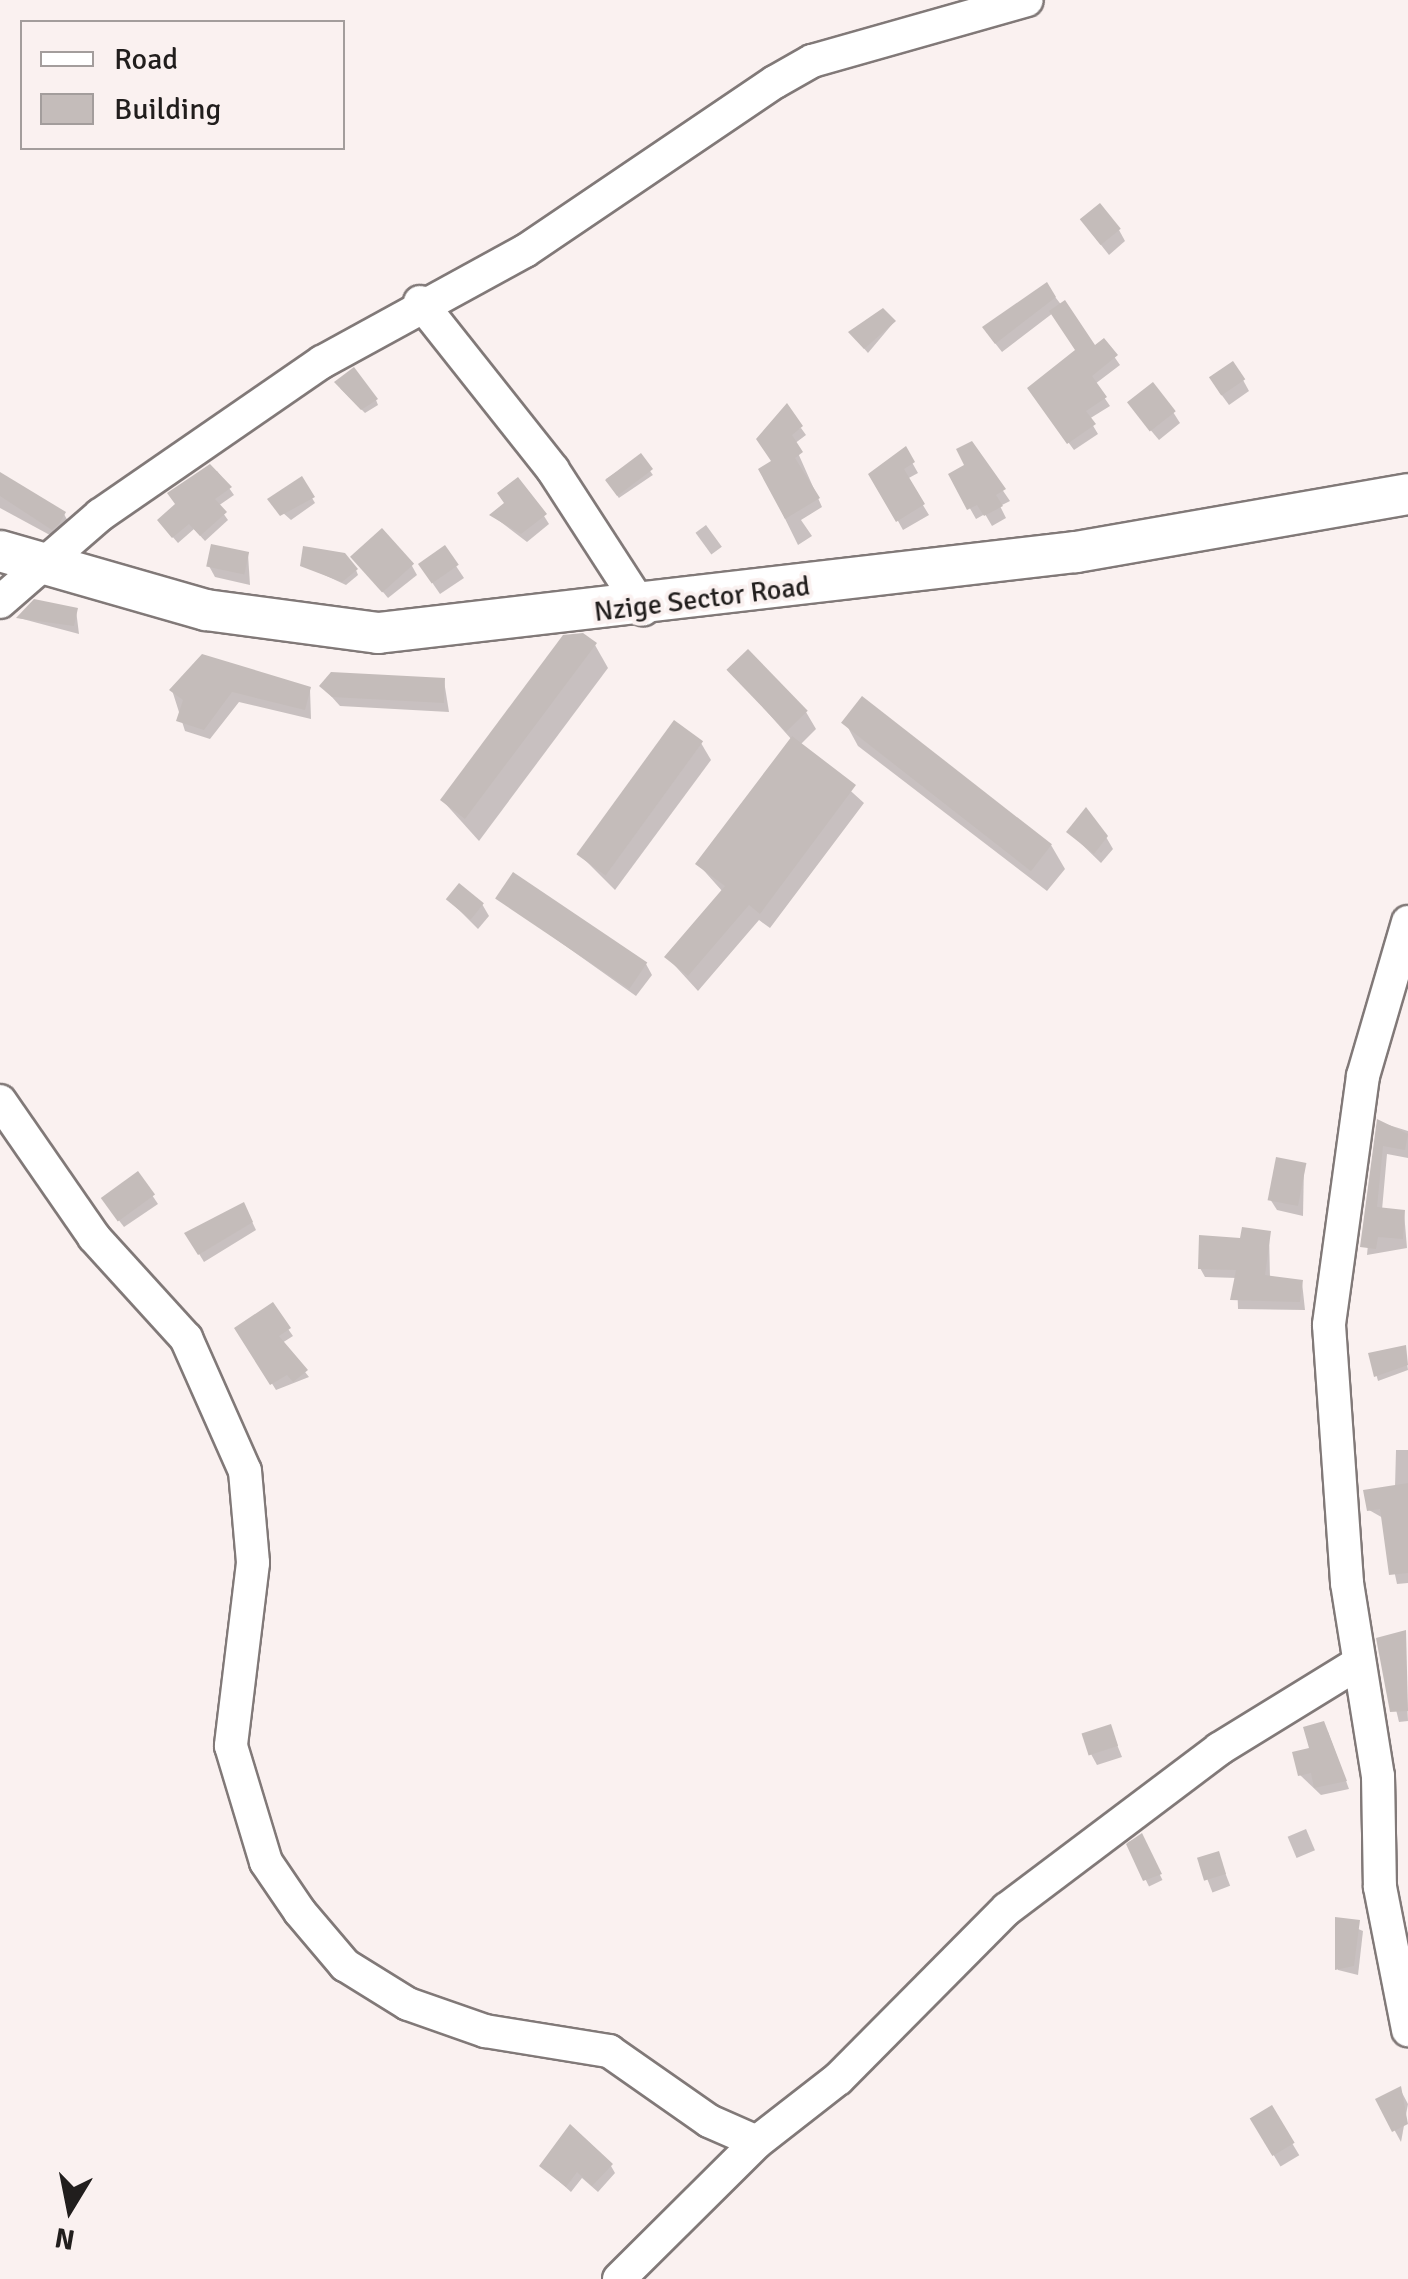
<!DOCTYPE html>
<html>
<head>
<meta charset="utf-8">
<style>
	body { margin:0 }
	#map { position:relative; width:1408px; height:2279px; overflow:hidden; background:#faf1f0; font-family:Signika,sans-serif }
	div>[style] { position:absolute }
	[style*='--x'] { left:calc(var(--x)*1px); top:calc(var(--y)*1px); width:calc(var(--w)*1px); rotate:calc(var(--a)*1deg) }
	.shadow>* { inset:0; background:#0003; transform-origin:0 0 }
	.building>* { inset:0; background:#c4bcba; transform-origin:0 0 }
	.roads { filter:drop-shadow(2px 0 #817978) drop-shadow(-2px 0 #817978) drop-shadow(0 2px #817978) drop-shadow(0 -2px #817978) }
	.minor>* { height:32px; margin:-16px; padding:0 16px; transform-origin:16px; border-radius:16px; background:#fff }
	.major>* { height:40px; margin:-20px; padding:0 20px; transform-origin:20px; border-radius:20px; background:#fff }
	span { translate:-50% -50%; white-space:nowrap; text-align:center; line-height:1.15; -webkit-text-stroke:8px #faf1f0; paint-order:stroke }
	.street-label { font-size:28px; color:#211e1d }
	.legend { position:absolute; left:20px; top:20px; width:325px; height:130px; box-sizing:border-box; background:#faf1f0; border:2px solid #a39d9c; margin:0; padding:12px 18px; list-style:none; font-size:30px; color:#211e1d }
	.legend li { display:flex; align-items:center; gap:20px; height:50px }
	.legend b { width:50px; border:2px solid #a39d9c }
	.north { position:absolute; left:20px; top:2159px; width:100px; height:100px; -webkit-text-stroke:8px #faf1f0; paint-order:stroke; rotate:190deg; font-size:28px; font-weight:700; line-height:40px; text-align:center; color:#211e1d }
	.north::after { content:''; display:block; margin:auto; width:35px; height:45px; background:#211e1d; clip-path:polygon(50% 0,100% 100%,50% 72%,0 100%) }
</style>
</head>
<body>
<div id="map">
	<div class="shadow">
		<div style="clip-path:polygon(1119px 230px,1125px 241px,1109px 255px,1090px 231px)"></div>
		<div style="clip-path:polygon(1046px 285px,1095px 349px,1104px 342px,1120px 365px,1095px 384px,1110px 406px,1089px 419px,1098px 434px,1074px 450px,1035px 397px,1078px 351px,1053px 313px,1002px 352px,991px 338px)"></div>
		<div style="clip-path:polygon(894px 322px,868px 353px,854px 337px)"></div>
		<div style="clip-path:polygon(1243px 380px,1249px 391px,1229px 405px,1218px 390px)"></div>
		<div style="clip-path:polygon(340px 388px,376px 400px,378px 405px,365px 413px)"></div>
		<div style="clip-path:polygon(1173px 412px,1180px 423px,1159px 440px,1137px 414px)"></div>
		<div style="clip-path:polygon(801px 428px,806px 435px,794px 444px,822px 507px,801px 520px,812px 536px,798px 545px,761px 470px,774px 462px,760px 439px)"></div>
		<div style="clip-path:polygon(971px 444px,1010px 501px,1000px 506px,1006px 518px,992px 526px,985px 514px,976px 519px,951px 475px,968px 466px)"></div>
		<div style="clip-path:polygon(905px 450px,918px 473px,907px 479px,929px 515px,903px 530px,872px 474px)"></div>
		<div style="left:640px;top:456px;width:23px;height:41px;rotate:56deg"></div>
		<div style="clip-path:polygon(217px 471px,234px 495px,218px 506px,228px 520px,205px 541px,194px 529px,178px 543px,164px 527px,177px 506px,170px 494px)"></div>
		<div style="clip-path:polygon(0 474px,64px 514px,70px 525px,59px 540px,0 508px)"></div>
		<div style="clip-path:polygon(301px 479px,315px 503px,291px 520px,273px 504px)"></div>
		<div style="clip-path:polygon(507px 505px,544px 516px,549px 524px,527px 542px,493px 516px)"></div>
		<div style="left:706px;top:525px;width:27px;height:13px;rotate:54deg"></div>
		<div style="clip-path:polygon(444px 548px,464px 578px,440px 594px,427px 575px)"></div>
		<div style="clip-path:polygon(248px 554px,250px 585px,215px 577px,209px 566px)"></div>
		<div style="clip-path:polygon(353px 556px,412px 566px,417px 575px,388px 598px)"></div>
		<div style="clip-path:polygon(303px 565px,356px 570px,358px 575px,346px 585px)"></div>
		<div style="clip-path:polygon(76px 610px,79px 634px,19px 618px)"></div>
		<div style="clip-path:polygon(595px 645px,608px 668px,479px 841px,443px 801px)"></div>
		<div style="clip-path:polygon(730px 670px,806px 712px,816px 729px,800px 745px,864px 803px,770px 928px,759px 920px,698px 991px,667px 957px,723px 892px,698px 864px,792px 740px)"></div>
		<div style="clip-path:polygon(444px 681px,449px 712px,340px 706px,322px 686px)"></div>
		<div style="clip-path:polygon(310px 689px,311px 719px,239px 702px,210px 739px,185px 731px,172px 690px)"></div>
		<div style="clip-path:polygon(862px 700px,1051px 845px,1065px 869px,1047px 891px,858px 746px,845px 722px)"></div>
		<div style="clip-path:polygon(701px 743px,711px 760px,615px 890px,578px 853px)"></div>
		<div style="clip-path:polygon(1069px 832px,1106px 837px,1113px 849px,1101px 863px)"></div>
		<div style="clip-path:polygon(498px 898px,646px 964px,652px 975px,636px 996px)"></div>
		<div style="clip-path:polygon(449px 900px,482px 904px,489px 916px,478px 929px)"></div>
		<div style="clip-path:polygon(1379px 1122px,1408px 1131px,1408px 1158px,1387px 1154px,1382px 1210px,1404px 1212px,1407px 1248px,1367px 1255px)"></div>
		<div style="clip-path:polygon(1304px 1165px,1303px 1216px,1277px 1210px,1270px 1199px)"></div>
		<div style="clip-path:polygon(138px 1174px,158px 1204px,124px 1227px,108px 1206px)"></div>
		<div style="clip-path:polygon(248px 1213px,256px 1230px,204px 1262px,187px 1234px)"></div>
		<div style="clip-path:polygon(1269px 1233px,1270px 1278px,1302px 1282px,1305px 1310px,1238px 1309px,1237px 1278px,1205px 1277px,1200px 1268px)"></div>
		<div style="clip-path:polygon(272px 1306px,293px 1336px,282px 1343px,309px 1377px,276px 1390px,238px 1329px)"></div>
		<div style="clip-path:polygon(1405px 1348px,1408px 1370px,1378px 1381px,1371px 1355px)"></div>
		<div style="clip-path:polygon(1396px 1450px,1408px 1450px,1408px 1583px,1397px 1584px,1383px 1518px,1369px 1510px,1395px 1487px)"></div>
		<div style="clip-path:polygon(1404px 1632px,1408px 1721px,1399px 1722px,1379px 1639px)"></div>
		<div style="clip-path:polygon(1110px 1727px,1122px 1757px,1097px 1765px,1091px 1754px)"></div>
		<div style="clip-path:polygon(1328px 1732px,1349px 1789px,1321px 1795px,1300px 1775px)"></div>
		<div style="left:1306px;top:1829px;width:23px;height:20px;rotate:67deg"></div>
		<div style="left:1141px;top:1836px;width:49px;height:15px;rotate:64deg"></div>
		<div style="left:1218px;top:1854px;width:34px;height:19px;rotate:69deg"></div>
		<div style="clip-path:polygon(1337px 1920px,1363px 1931px,1358px 1975px,1338px 1970px)"></div>
		<div style="clip-path:polygon(1400px 2089px,1408px 2104px,1401px 2142px,1378px 2100px)"></div>
		<div style="left:1271px;top:2108px;width:55px;height:22px;rotate:59deg"></div>
		<div style="clip-path:polygon(542px 2166px,611px 2166px,615px 2173px,598px 2192px,582px 2178px,571px 2192px)"></div>
	</div>
	<div class="building">
		<div style="left:1100px;top:203px;width:33px;height:26px;rotate:51deg"></div>
		<div style="clip-path:polygon(1047px 282px,1056px 297px,995px 344px,982px 327px)"></div>
		<div style="clip-path:polygon(1065px 300px,1095px 345px,1104px 338px,1118px 355px,1092px 376px,1107px 397px,1086px 411px,1096px 424px,1067px 444px,1027px 388px,1075px 350px,1049px 311px)"></div>
		<div style="clip-path:polygon(883px 308px,896px 321px,864px 349px,848px 332px)"></div>
		<div style="left:1233px;top:361px;width:22px;height:29px;rotate:56deg"></div>
		<div style="clip-path:polygon(354px 367px,378px 399px,361px 410px,334px 382px)"></div>
		<div style="left:1153px;top:382px;width:37px;height:33px;rotate:52deg"></div>
		<div style="clip-path:polygon(787px 403px,803px 426px,792px 435px,803px 452px,795px 458px,820px 498px,785px 519px,758px 469px,771px 461px,756px 439px)"></div>
		<div style="clip-path:polygon(972px 441px,1006px 489px,996px 495px,1003px 506px,984px 516px,977px 505px,967px 510px,948px 474px,964px 465px,956px 449px)"></div>
		<div style="clip-path:polygon(906px 446px,915px 462px,904px 469px,925px 504px,896px 522px,868px 474px)"></div>
		<div style="left:641px;top:453px;width:20px;height:45px;rotate:53deg"></div>
		<div style="clip-path:polygon(210px 464px,232px 487px,215px 499px,227px 512px,200px 536px,189px 524px,172px 538px,157px 520px,175px 504px,167px 493px)"></div>
		<div style="clip-path:polygon(0 472px,66px 512px,59px 524px,52px 530px,0 496px)"></div>
		<div style="clip-path:polygon(302px 476px,315px 497px,280px 516px,267px 499px)"></div>
		<div style="clip-path:polygon(518px 477px,547px 514px,521px 534px,489px 515px,504px 503px,497px 493px)"></div>
		<div style="left:382px;top:528px;width:48px;height:43px;rotate:48deg"></div>
		<div style="left:211px;top:544px;width:39px;height:23px;rotate:12deg"></div>
		<div style="left:445px;top:545px;width:24px;height:33px;rotate:55deg"></div>
		<div style="clip-path:polygon(303px 546px,345px 553px,358px 569px,342px 582px,300px 566px)"></div>
		<div style="clip-path:polygon(34px 599px,78px 608px,74px 626px,16px 618px)"></div>
		<div style="clip-path:polygon(583px 633px,597px 643px,465px 819px,440px 800px,563px 635px)"></div>
		<div style="left:748px;top:649px;width:86px;height:30px;rotate:46deg"></div>
		<div style="clip-path:polygon(202px 654px,311px 687px,305px 710px,232px 692px,204px 730px,176px 721px,183px 700px,169px 690px)"></div>
		<div style="clip-path:polygon(331px 672px,445px 678px,444px 703px,332px 697px,319px 686px)"></div>
		<div style="left:862px;top:696px;width:241px;height:34px;rotate:38deg"></div>
		<div style="left:674px;top:720px;width:36px;height:166px;rotate:36deg"></div>
		<div style="clip-path:polygon(792px 736px,856px 785px,760px 914px,749px 905px,688px 976px,664px 957px,725px 886px,695px 864px)"></div>
		<div style="clip-path:polygon(1086px 807px,1108px 836px,1094px 854px,1066px 832px)"></div>
		<div style="left:513px;top:872px;width:162px;height:32px;rotate:34deg"></div>
		<div style="left:459px;top:883px;width:32px;height:21px;rotate:39deg"></div>
		<div style="clip-path:polygon(1377px 1119px,1408px 1134px,1405px 1150px,1383px 1146px,1377px 1207px,1405px 1210px,1403px 1239px,1378px 1237px,1376px 1249px,1360px 1247px)"></div>
		<div style="left:1276px;top:1157px;width:31px;height:44px;rotate:11deg"></div>
		<div style="left:138px;top:1171px;width:29px;height:46px;rotate:54deg"></div>
		<div style="clip-path:polygon(244px 1202px,253px 1222px,198px 1255px,184px 1233px)"></div>
		<div style="clip-path:polygon(1242px 1227px,1271px 1231px,1265px 1275px,1303px 1280px,1300px 1302px,1230px 1300px,1236px 1270px,1198px 1269px,1199px 1235px,1240px 1238px)"></div>
		<div style="clip-path:polygon(273px 1302px,291px 1328px,279px 1336px,308px 1370px,293px 1382px,287px 1375px,270px 1385px,234px 1328px)"></div>
		<div style="clip-path:polygon(1406px 1345px,1408px 1365px,1374px 1377px,1368px 1353px)"></div>
		<div style="clip-path:polygon(1408px 1483px,1408px 1573px,1389px 1575px,1380px 1509px,1367px 1511px,1363px 1490px)"></div>
		<div style="clip-path:polygon(1406px 1630px,1408px 1711px,1390px 1712px,1376px 1638px)"></div>
		<div style="clip-path:polygon(1324px 1721px,1347px 1781px,1314px 1788px,1311px 1773px,1298px 1776px,1292px 1752px,1309px 1748px,1303px 1727px)"></div>
		<div style="left:1111px;top:1724px;width:23px;height:31px;rotate:72deg"></div>
		<div style="clip-path:polygon(1142px 1833px,1162px 1874px,1143px 1881px,1126px 1844px)"></div>
		<div style="left:1219px;top:1851px;width:24px;height:23px;rotate:73deg"></div>
		<div style="clip-path:polygon(1335px 1917px,1360px 1920px,1354px 1966px,1335px 1970px)"></div>
		<div style="clip-path:polygon(1401px 2086px,1408px 2124px,1392px 2132px,1375px 2099px)"></div>
		<div style="left:1272px;top:2105px;width:44px;height:26px;rotate:59deg"></div>
		<div style="clip-path:polygon(570px 2124px,613px 2164px,592px 2186px,577px 2172px,566px 2187px,539px 2166px)"></div>
	</div>
	<div class="roads">
		<div class="minor">
			<div style="--x:420;--y:302;--w:214;--a:51.6"></div>
			<div style="--x:553;--y:470;--w:166;--a:57.1"></div>
			<div style="--x:0;--y:602;--w:133;--a:-41"></div>
			<div style="--x:100;--y:515;--w:270;--a:-34.6"></div>
			<div style="--x:322;--y:362;--w:231;--a:-28.7"></div>
			<div style="--x:525;--y:251;--w:302;--a:-34.1"></div>
			<div style="--x:775;--y:82;--w:43;--a:-29.6"></div>
			<div style="--x:812;--y:61;--w:223;--a:-15.8"></div>
			<div style="--x:1408;--y:922;--w:160;--a:106.3"></div>
			<div style="--x:1363;--y:1076;--w:251;--a:97.8"></div>
			<div style="--x:1329;--y:1325;--w:259;--a:86"></div>
			<div style="--x:1347;--y:1583;--w:195;--a:80.9"></div>
			<div style="--x:1378;--y:1776;--w:111;--a:89"></div>
			<div style="--x:1380;--y:1887;--w:146;--a:78.9"></div>
			<div style="--x:0;--y:1101;--w:165;--a:55.3"></div>
			<div style="--x:94;--y:1237;--w:137;--a:47.7"></div>
			<div style="--x:186;--y:1338;--w:145;--a:66.1"></div>
			<div style="--x:245;--y:1471;--w:92;--a:85"></div>
			<div style="--x:253;--y:1563;--w:184;--a:96.9"></div>
			<div style="--x:231;--y:1746;--w:121;--a:73.2"></div>
			<div style="--x:266;--y:1862;--w:60;--a:55.8"></div>
			<div style="--x:300;--y:1912;--w:70;--a:49.7"></div>
			<div style="--x:345;--y:1965;--w:74;--a:31.8"></div>
			<div style="--x:408;--y:2004;--w:82;--a:19.3"></div>
			<div style="--x:485;--y:2031;--w:126;--a:9.2"></div>
			<div style="--x:609;--y:2051;--w:122;--a:35"></div>
			<div style="--x:709;--y:2121;--w:52;--a:23.6"></div>
			<div style="--x:619;--y:2279;--w:194;--a:-44.8"></div>
			<div style="--x:757;--y:2142;--w:103;--a:-37.9"></div>
			<div style="--x:838;--y:2079;--w:240;--a:-45.2"></div>
			<div style="--x:1007;--y:1909;--w:266;--a:-37"></div>
			<div style="--x:1219;--y:1749;--w:164;--a:-31.6"></div>
		</div>
		<div class="major">
			<div style="--x:0;--y:551;--w:214;--a:16"></div>
			<div style="--x:206;--y:610;--w:174;--a:7.6"></div>
			<div style="--x:378;--y:633;--w:703;--a:-6.62"></div>
			<div style="--x:1076;--y:552;--w:337;--a:-9.9"></div>
		</div>
	</div>
	<div class="street-label">
		<span style="left:702px;top:599px;rotate:-7deg">Nzige Sector Road</span>
	</div>
	<ul class="legend">
	<li><b style="height:12px;background:#fff"></b>Road</li>
	<li><b style="height:28px;background:#c4bcba"></b>Building</li>
	</ul>
	<div class="north">N</div>
</div>
</body>
</html>
